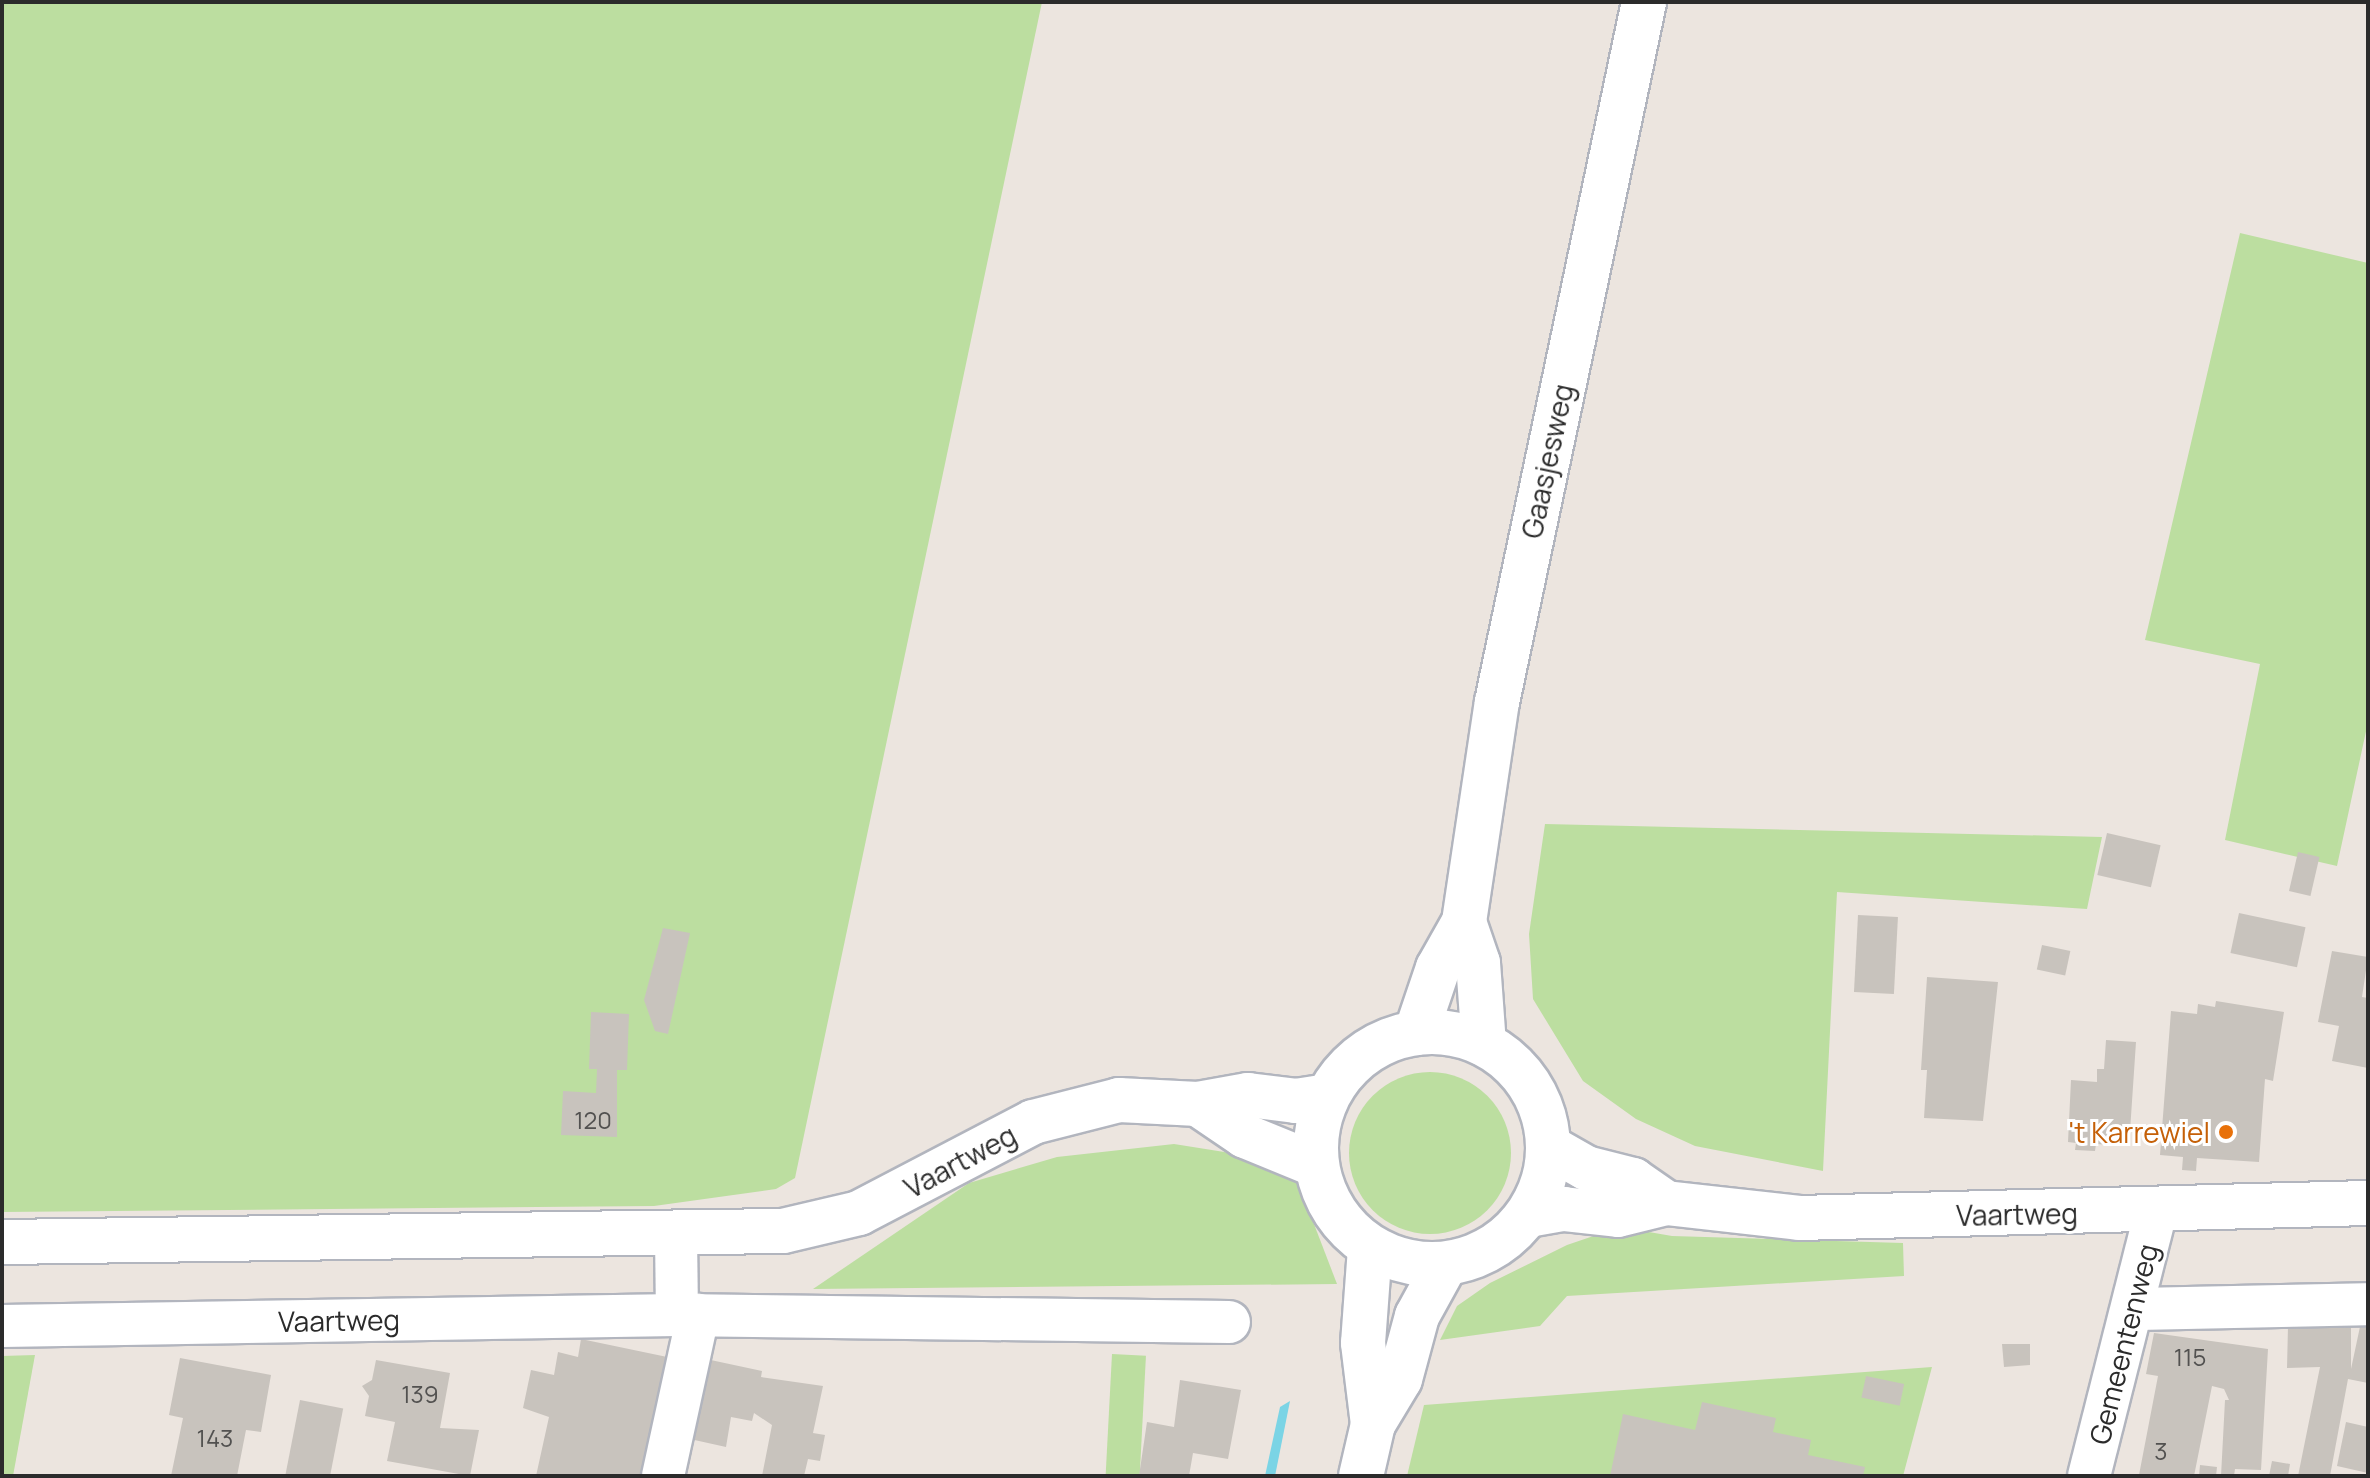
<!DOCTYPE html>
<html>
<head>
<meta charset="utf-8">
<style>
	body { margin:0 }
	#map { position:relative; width:2370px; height:1478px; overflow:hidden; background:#ece5df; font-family:Manrope,sans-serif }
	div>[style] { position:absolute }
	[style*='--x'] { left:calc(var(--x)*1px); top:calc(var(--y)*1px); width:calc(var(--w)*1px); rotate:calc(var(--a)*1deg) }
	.green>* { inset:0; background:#bcdea0; transform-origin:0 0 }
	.round { border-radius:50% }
	.water>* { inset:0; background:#7bd4e5 }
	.building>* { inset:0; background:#c8c3bd; transform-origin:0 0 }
	.roads { filter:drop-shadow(2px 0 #b2b5be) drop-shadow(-2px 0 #b2b5be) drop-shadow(0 2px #b2b5be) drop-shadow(0 -2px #b2b5be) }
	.street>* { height:42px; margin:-21px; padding:0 21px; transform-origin:21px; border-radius:21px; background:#fff }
	.secondary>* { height:44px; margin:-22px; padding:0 22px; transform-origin:22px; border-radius:22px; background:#fff }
	.secondary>.ring { margin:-22px; padding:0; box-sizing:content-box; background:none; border:44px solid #fff; border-radius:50% }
	.dots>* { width:22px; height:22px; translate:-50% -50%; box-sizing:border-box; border:4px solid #fff; border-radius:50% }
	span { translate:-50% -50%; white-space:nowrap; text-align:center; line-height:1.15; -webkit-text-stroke:6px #fff; paint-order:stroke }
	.number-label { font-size:24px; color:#525150 }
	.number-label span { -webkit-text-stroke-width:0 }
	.street-label { font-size:28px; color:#2b2b2b }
	.food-label { font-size:28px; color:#c56008 }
	.right { translate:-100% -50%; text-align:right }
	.frame { position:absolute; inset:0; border:4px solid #2b2b2b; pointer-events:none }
</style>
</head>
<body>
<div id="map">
	<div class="green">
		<div style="clip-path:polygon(2px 2px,1042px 2px,795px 1178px,776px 1189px,654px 1206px,2px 1212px)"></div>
		<div style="clip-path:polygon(2240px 233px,2368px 263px,2368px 722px,2337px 866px,2225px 840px,2260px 664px,2145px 640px)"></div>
		<div style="clip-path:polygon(1545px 824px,2102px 837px,2087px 909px,1837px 892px,1823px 1171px,1695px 1146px,1636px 1119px,1583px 1081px,1533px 999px,1529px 934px)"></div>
		<div class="round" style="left:1349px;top:1072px;width:162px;height:162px"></div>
		<div style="clip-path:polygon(1174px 1144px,1262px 1158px,1299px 1185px,1337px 1284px,813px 1289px,969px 1183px,1057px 1157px)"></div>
		<div style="clip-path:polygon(1620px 1227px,1672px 1236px,1903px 1243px,1904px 1276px,1567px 1296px,1540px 1326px,1440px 1340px,1457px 1306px,1490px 1283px,1567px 1245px)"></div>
		<div style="left:1112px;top:1354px;width:34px;height:124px;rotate:3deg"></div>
		<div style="clip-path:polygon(35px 1355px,13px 1476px,2px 1476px,2px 1356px)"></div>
		<div style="clip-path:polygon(1932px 1367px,1903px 1476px,1407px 1476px,1424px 1405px)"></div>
	</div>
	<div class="water">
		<div style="clip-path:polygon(1290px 1401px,1275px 1476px,1265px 1476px,1280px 1407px)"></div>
	</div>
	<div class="building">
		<div style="left:2107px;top:833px;width:55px;height:43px;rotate:13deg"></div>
		<div style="left:2298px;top:852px;width:22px;height:40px;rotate:13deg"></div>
		<div style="left:2239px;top:913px;width:68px;height:41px;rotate:12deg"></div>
		<div style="left:1858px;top:915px;width:40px;height:77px;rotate:3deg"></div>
		<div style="clip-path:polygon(663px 928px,690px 933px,668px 1034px,655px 1031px,644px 1000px)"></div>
		<div style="left:2042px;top:945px;width:29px;height:25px;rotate:12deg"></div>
		<div style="clip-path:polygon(2332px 951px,2368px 957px,2362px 997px,2368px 998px,2368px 1068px,2332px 1061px,2339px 1026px,2318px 1022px)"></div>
		<div style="clip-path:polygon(1927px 977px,1998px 982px,1983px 1121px,1924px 1118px,1927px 1070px,1921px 1070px)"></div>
		<div style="clip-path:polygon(2216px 1001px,2284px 1012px,2273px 1081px,2265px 1079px,2259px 1162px,2197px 1158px,2196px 1171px,2182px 1170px,2183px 1157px,2160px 1155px,2171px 1011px,2197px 1014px,2198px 1004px,2215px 1007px)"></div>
		<div style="clip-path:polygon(591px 1012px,629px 1014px,627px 1070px,617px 1070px,617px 1137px,561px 1135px,563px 1091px,596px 1093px,597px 1069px,589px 1069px)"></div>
		<div style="clip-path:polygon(2106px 1040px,2136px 1042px,2129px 1146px,2096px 1144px,2095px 1151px,2075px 1150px,2076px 1143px,2068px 1142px,2071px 1080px,2097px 1082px,2097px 1069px,2104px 1069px)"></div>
		<div style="clip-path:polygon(2361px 1322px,2368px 1323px,2368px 1383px,2348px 1379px,2330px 1476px,2298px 1476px,2320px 1367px,2287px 1368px,2288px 1326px,2351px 1326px,2351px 1369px)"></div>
		<div style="clip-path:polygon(2154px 1333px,2268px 1349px,2261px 1470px,2235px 1469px,2234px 1476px,2221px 1476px,2225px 1400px,2229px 1400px,2224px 1389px,2212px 1386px,2194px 1476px,2139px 1475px,2158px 1376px,2146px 1374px)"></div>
		<div style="clip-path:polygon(581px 1339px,672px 1358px,647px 1476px,536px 1476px,549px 1417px,523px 1408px,531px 1370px,554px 1375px,558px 1352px,578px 1357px)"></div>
		<div style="clip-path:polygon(2002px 1344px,2030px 1344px,2030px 1365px,2004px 1367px)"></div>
		<div style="clip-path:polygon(180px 1358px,271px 1375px,261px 1432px,246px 1430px,237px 1476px,171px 1476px,183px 1418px,169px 1415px)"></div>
		<div style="clip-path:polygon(706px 1359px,762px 1371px,761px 1377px,823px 1386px,813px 1433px,825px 1435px,820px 1461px,808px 1459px,804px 1476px,762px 1476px,772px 1425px,754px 1413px,752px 1421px,731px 1417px,726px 1447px,690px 1439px)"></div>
		<div style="clip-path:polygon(376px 1360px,450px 1373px,440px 1428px,479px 1430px,470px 1476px,387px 1461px,395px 1422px,365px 1416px,369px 1396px,362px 1386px,372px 1380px)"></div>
		<div style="left:1866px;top:1376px;width:39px;height:22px;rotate:12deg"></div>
		<div style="clip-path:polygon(1180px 1380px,1241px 1390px,1228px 1459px,1193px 1453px,1189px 1476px,1139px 1476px,1147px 1422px,1174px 1427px)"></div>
		<div style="left:300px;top:1400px;width:44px;height:77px;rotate:11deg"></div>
		<div style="clip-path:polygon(1702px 1402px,1776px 1418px,1773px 1432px,1811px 1440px,1808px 1455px,1865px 1467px,1863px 1476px,1610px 1476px,1623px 1414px,1695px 1430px)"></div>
		<div style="clip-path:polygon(2346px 1422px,2368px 1427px,2368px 1473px,2337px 1466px)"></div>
		<div style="clip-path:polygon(2272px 1461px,2290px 1464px,2288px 1476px,2269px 1476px)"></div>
		<div style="clip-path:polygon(2200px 1465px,2217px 1467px,2216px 1476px,2199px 1476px)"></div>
	</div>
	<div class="roads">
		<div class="street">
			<div style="--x:676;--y:1234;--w:81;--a:89.3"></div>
			<div style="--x:2135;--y:1309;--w:233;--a:-1.2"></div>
			<div style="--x:2;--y:1326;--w:675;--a:-0.93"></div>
			<div style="--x:677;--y:1315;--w:552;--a:0.73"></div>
			<div style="--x:663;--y:1476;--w:165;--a:-77.7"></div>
			<div style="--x:2089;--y:1476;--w:272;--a:-75.8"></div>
		</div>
		<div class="secondary">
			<div style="--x:1464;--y:922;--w:43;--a:71.1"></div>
			<div style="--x:1478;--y:963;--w:81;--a:85.8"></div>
			<div class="ring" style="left:1316px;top:1032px;width:188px;height:188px"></div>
			<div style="--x:1416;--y:1033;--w:69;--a:-71.3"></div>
			<div style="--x:1438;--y:968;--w:53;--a:-60.5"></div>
			<div style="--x:1464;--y:922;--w:222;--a:-81.5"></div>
			<div style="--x:1497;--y:702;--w:715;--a:-78.14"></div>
			<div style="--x:1198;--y:1104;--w:57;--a:34.2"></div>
			<div style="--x:1245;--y:1136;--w:77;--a:22.2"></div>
			<div style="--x:1549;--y:1147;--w:43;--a:29.6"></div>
			<div style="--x:1586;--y:1168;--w:49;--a:14.3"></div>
			<div style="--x:1633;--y:1180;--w:40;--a:34.9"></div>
			<div style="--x:1528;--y:1215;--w:36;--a:-10"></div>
			<div style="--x:1563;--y:1209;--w:55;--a:6.2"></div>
			<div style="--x:1618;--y:1215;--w:49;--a:-14"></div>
			<div style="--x:1666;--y:1203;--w:134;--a:6.4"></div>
			<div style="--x:1799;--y:1218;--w:569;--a:-1.51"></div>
			<div style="--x:2;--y:1242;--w:781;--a:-0.81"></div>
			<div style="--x:783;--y:1231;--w:78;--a:-13.3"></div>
			<div style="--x:859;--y:1213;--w:196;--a:-27.6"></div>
			<div style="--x:1033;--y:1122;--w:89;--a:-14.3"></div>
			<div style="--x:1119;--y:1100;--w:79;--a:2.9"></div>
			<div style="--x:1198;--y:1104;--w:51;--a:-10.2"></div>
			<div style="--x:1248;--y:1095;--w:48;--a:7.1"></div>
			<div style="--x:1296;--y:1101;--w:31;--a:-9"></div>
			<div style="--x:1370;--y:1248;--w:95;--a:94.2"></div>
			<div style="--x:1363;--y:1343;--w:82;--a:83"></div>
			<div style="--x:1361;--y:1476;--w:53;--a:-77"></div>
			<div style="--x:1373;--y:1424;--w:52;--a:-59"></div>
			<div style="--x:1400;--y:1379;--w:65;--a:-74.9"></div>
			<div style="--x:1417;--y:1316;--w:58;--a:-61.2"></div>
		</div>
	</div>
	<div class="dots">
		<div style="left:2226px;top:1132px;background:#e8710a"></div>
	</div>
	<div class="number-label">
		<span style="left:593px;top:1120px">120</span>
		<span style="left:2190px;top:1357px">115</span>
		<span style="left:420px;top:1394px">139</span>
		<span style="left:215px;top:1438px">143</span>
		<span style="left:2161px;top:1451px">3</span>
	</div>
	<div class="street-label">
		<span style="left:1547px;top:461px;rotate:-78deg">Gaasjesweg</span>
		<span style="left:960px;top:1161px;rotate:-28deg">Vaartweg</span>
		<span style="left:2017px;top:1214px;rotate:-1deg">Vaartweg</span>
		<span style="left:339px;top:1320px;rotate:-1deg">Vaartweg</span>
		<span style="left:2123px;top:1344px;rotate:-76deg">Gemeentenweg</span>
	</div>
	<div class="food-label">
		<span class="right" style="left:2210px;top:1132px">'t Karrewiel</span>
	</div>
	<div class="frame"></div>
</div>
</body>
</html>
